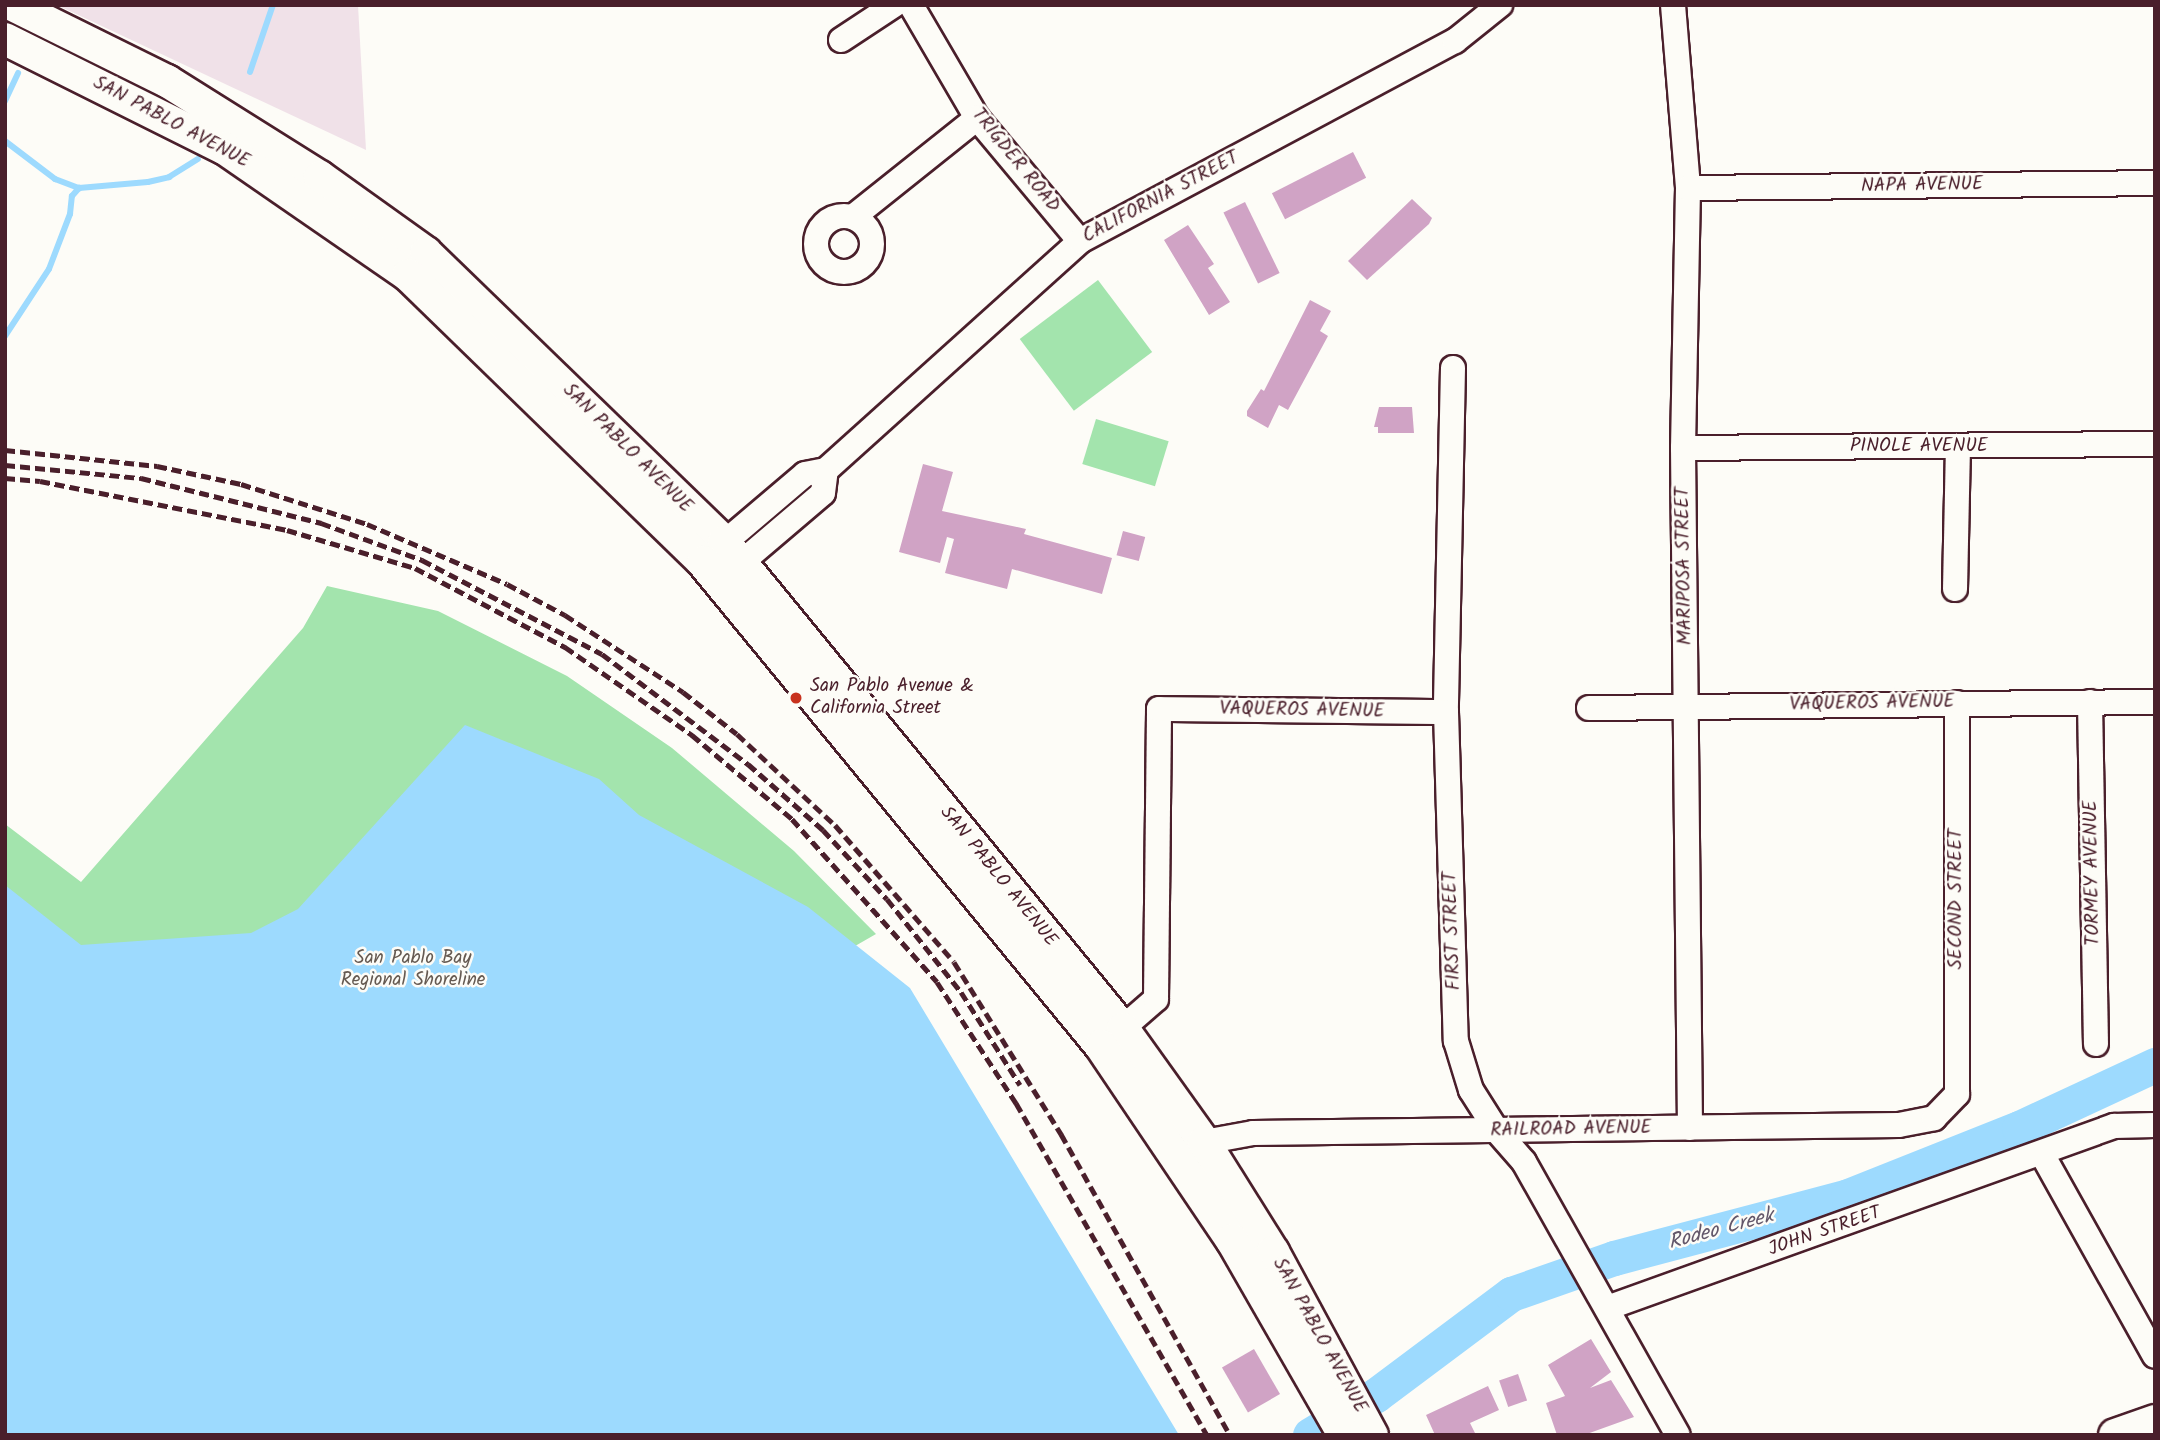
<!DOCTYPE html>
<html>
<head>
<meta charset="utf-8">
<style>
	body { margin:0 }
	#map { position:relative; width:2160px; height:1440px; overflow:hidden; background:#fdfcf7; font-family:Kalam,sans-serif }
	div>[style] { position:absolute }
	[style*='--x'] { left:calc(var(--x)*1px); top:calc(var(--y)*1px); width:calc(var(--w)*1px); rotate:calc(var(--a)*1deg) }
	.built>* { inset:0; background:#f0e1e8 }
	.green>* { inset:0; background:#a3e4ad; transform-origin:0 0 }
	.water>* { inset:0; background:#9ddafe }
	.stream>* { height:6px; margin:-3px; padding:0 3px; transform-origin:3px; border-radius:3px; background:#9ddafe }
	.river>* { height:35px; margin:-17.5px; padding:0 17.5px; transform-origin:17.5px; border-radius:17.5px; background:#9ddafe }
	.building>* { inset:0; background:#d0a3c5; transform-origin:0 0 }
	.roads { filter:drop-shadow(2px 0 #4a1f2b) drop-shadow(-2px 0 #4a1f2b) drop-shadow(0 2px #4a1f2b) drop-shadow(0 -2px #4a1f2b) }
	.minor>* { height:24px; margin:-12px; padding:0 12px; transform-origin:12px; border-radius:12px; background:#fdfcf7 }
	.minor>.ring { margin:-12px; padding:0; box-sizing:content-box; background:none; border:24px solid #fdfcf7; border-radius:50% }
	.major>* { height:32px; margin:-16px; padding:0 16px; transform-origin:16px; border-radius:16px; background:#fdfcf7 }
	.rail>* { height:5px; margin-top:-2.5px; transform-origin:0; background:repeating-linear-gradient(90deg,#4a1f2b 0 10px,transparent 0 15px) }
	.dots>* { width:19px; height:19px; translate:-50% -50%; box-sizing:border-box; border:4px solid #fdfcf7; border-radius:50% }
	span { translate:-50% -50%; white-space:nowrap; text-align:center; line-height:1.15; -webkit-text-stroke:5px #fdfcf7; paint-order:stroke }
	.street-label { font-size:19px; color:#4a1f2b }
	.poi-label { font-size:19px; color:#4a1f2b }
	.left { translate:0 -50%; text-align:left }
	.park-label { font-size:19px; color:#655a52 }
	.water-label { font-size:21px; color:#63576a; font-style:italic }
	.frame { position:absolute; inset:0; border:7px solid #4a1f2b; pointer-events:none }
</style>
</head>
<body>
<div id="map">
	<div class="built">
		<div style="clip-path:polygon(57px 5px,358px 5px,366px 150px)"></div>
	</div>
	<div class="green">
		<div style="left:1098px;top:280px;width:90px;height:98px;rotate:53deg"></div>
		<div style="left:1096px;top:419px;width:76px;height:47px;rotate:17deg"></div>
		<div style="clip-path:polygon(327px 586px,438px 611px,567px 676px,672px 748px,794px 851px,876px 934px,5px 1435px,5px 824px,81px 882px,303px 628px)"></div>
	</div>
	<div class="water">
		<div style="clip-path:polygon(465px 725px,599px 779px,639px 815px,808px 907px,910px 988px,1179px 1435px,5px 1435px,5px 885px,81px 945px,251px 933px,298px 909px)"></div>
	</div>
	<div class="stream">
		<div style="--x:250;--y:72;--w:71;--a:-71.1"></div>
		<div style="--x:5;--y:101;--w:31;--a:-65"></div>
		<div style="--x:5;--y:141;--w:63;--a:37.2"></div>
		<div style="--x:55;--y:179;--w:26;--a:21"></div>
		<div style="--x:79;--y:188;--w:69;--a:-5"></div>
		<div style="--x:148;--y:182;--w:22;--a:-13"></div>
		<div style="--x:169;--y:177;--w:34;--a:-32"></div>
		<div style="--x:5;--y:336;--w:80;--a:-56.7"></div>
		<div style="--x:49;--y:269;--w:59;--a:-69.1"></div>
		<div style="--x:70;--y:214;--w:18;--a:-84"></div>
		<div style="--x:72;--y:196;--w:11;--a:-49"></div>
	</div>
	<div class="river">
		<div style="--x:1310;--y:1435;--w:77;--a:-31.2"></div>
		<div style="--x:1376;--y:1395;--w:169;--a:-36.8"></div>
		<div style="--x:1511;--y:1294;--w:109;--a:-19.3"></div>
		<div style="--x:1614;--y:1258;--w:242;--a:-14.8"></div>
		<div style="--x:1848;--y:1196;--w:184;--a:-21.7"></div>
		<div style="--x:2019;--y:1128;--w:150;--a:-24.9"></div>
	</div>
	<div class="building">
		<div style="left:1353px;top:152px;width:29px;height:91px;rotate:63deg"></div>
		<div style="clip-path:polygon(1412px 199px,1432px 218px,1429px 224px,1367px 280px,1348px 261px)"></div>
		<div style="left:1245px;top:202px;width:79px;height:24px;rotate:64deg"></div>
		<div style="clip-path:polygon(1188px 225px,1214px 264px,1208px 268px,1230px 302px,1209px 315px,1164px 240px)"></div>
		<div style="clip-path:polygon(1310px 300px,1331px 311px,1320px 331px,1328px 336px,1288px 410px,1279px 405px,1268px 428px,1247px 416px,1247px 411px,1261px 389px,1264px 391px)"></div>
		<div style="clip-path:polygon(1379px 407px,1412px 407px,1414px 433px,1378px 433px,1378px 427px,1374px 427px)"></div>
		<div style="clip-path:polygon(923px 464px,953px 472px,942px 511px,1026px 529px,1024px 534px,1112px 558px,1102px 594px,1012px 569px,1007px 589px,945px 573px,954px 539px,947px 537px,940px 563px,899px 552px)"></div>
		<div style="left:1123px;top:531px;width:23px;height:25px;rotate:15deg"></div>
		<div style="clip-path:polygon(1591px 1339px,1611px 1372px,1590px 1388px,1611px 1380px,1634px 1417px,1584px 1435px,1557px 1435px,1546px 1403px,1565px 1396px,1548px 1365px)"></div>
		<div style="left:1254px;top:1349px;width:52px;height:37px;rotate:60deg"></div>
		<div style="left:1518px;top:1374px;width:28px;height:20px;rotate:71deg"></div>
		<div style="clip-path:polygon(1488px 1386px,1499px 1410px,1470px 1423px,1476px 1435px,1435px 1435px,1426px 1415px)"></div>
	</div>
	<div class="roads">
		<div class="minor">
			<div style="--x:911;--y:5;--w:131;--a:59.7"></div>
			<div style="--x:977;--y:118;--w:160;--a:50.1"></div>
			<div style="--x:1673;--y:5;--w:184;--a:85.3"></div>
			<div style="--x:1688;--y:188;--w:260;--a:91.1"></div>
			<div style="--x:1683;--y:448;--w:680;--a:89.41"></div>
			<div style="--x:841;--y:40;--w:64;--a:-33.4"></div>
			<div style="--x:1688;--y:188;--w:467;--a:-0.6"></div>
			<div class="ring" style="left:816px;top:216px;width:32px;height:32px"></div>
			<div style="--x:853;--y:217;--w:159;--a:-38.6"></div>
			<div style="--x:1453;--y:368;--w:344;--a:91.2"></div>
			<div style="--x:1446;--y:712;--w:329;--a:88.3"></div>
			<div style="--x:1456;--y:1041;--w:51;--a:73"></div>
			<div style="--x:1471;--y:1090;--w:49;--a:57.6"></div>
			<div style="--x:1497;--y:1131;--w:41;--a:48.9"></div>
			<div style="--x:1524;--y:1162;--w:313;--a:60.6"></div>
			<div style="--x:1683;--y:448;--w:472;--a:-0.5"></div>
			<div style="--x:711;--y:554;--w:123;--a:-40.4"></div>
			<div style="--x:805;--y:474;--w:21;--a:-11"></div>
			<div style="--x:826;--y:470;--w:342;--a:-42"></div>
			<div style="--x:1080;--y:241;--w:425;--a:-28.1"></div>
			<div style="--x:1455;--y:41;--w:58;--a:-38.7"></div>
			<div style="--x:729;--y:573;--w:123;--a:-40.4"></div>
			<div style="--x:823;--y:493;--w:23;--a:-83"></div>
			<div style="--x:1955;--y:589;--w:142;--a:-88.8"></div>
			<div style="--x:2090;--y:702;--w:342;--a:89"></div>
			<div style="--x:1589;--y:708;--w:566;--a:-0.61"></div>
			<div style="--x:1109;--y:1040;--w:62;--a:-41.1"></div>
			<div style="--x:1156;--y:999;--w:290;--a:-89.4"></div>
			<div style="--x:1159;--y:709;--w:287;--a:0.6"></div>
			<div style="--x:1191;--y:1151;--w:16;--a:-35"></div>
			<div style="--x:1204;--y:1142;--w:50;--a:-10.4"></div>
			<div style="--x:1253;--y:1133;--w:646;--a:-0.71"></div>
			<div style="--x:1899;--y:1125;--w:36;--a:-11"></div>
			<div style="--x:1934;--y:1118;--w:33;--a:-46"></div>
			<div style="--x:1957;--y:1094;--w:391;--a:-90"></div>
			<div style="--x:2042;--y:1154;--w:231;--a:60.8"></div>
			<div style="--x:1607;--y:1308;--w:539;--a:-19.75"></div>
			<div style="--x:2114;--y:1126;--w:41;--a:-1.4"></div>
		</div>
		<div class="major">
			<div style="--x:13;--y:5;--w:172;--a:26.3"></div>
			<div style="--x:167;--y:81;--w:181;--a:32.1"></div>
			<div style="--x:320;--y:177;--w:130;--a:35.6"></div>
			<div style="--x:426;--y:253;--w:415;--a:44.1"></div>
			<div style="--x:724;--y:542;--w:630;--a:50.67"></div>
			<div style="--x:1123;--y:1029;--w:139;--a:54.4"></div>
			<div style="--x:1204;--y:1142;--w:130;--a:57.9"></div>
			<div style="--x:1273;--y:1252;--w:208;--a:61.6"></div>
			<div style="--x:5;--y:39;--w:245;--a:26.5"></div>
			<div style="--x:224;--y:148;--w:224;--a:34.6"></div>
			<div style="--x:408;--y:275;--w:412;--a:44.2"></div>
			<div style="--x:703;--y:562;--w:627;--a:50.57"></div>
			<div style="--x:1101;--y:1046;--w:234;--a:56"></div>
			<div style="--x:1232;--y:1240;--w:225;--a:60.1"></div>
			<div style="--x:2115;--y:1435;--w:42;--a:-19.3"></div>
		</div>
	</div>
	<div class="rail">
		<div style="--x:5;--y:450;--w:153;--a:6"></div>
		<div style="--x:157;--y:466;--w:86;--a:12.1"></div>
		<div style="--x:241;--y:484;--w:132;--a:17.6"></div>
		<div style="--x:367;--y:524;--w:152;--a:23.2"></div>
		<div style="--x:507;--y:584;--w:66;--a:28.1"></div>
		<div style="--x:565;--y:615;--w:141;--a:33.1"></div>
		<div style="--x:683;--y:692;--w:68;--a:37.9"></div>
		<div style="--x:737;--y:734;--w:134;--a:42.9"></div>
		<div style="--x:835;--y:825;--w:181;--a:49"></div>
		<div style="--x:954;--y:962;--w:203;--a:58.1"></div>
		<div style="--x:1061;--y:1134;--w:345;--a:60.7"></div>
		<div style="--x:5;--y:465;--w:137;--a:5.5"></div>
		<div style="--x:141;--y:478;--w:186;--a:14"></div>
		<div style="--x:321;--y:523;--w:108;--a:20.1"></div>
		<div style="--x:422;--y:560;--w:203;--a:27.6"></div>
		<div style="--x:602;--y:654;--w:183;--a:37"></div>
		<div style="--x:748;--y:764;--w:100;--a:41.3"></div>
		<div style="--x:823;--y:830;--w:94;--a:47.2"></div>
		<div style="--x:887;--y:899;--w:119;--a:51.5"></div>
		<div style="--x:961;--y:992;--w:110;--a:57.6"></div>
		<div style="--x:5;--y:478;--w:35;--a:5"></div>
		<div style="--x:40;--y:481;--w:252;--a:11.2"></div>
		<div style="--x:287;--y:530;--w:134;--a:16.5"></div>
		<div style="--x:415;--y:568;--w:170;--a:27.8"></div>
		<div style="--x:565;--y:647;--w:155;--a:34.7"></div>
		<div style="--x:692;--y:735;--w:131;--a:40"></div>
		<div style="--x:792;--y:819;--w:218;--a:48.3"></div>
		<div style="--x:937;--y:982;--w:145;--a:56.9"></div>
		<div style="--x:1016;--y:1103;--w:383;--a:60.1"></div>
	</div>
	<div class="dots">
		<div style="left:796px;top:698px;background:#c8321e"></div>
	</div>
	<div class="street-label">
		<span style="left:171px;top:123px;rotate:28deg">SAN PABLO AVENUE</span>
		<span style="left:1015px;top:161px;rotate:51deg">TRIGDER ROAD</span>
		<span style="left:1922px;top:186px;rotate:-1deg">NAPA AVENUE</span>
		<span style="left:1161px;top:198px;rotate:-28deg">CALIFORNIA STREET</span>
		<span style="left:1919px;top:447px">PINOLE AVENUE</span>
		<span style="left:627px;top:449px;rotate:45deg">SAN PABLO AVENUE</span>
		<span style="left:1685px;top:566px;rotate:-91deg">MARIPOSA STREET</span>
		<span style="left:1872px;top:704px;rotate:-1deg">VAQUEROS AVENUE</span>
		<span style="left:1302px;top:711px;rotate:1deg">VAQUEROS AVENUE</span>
		<span style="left:2093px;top:873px;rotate:-91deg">TORMEY AVENUE</span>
		<span style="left:998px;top:877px;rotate:51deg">SAN PABLO AVENUE</span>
		<span style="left:1957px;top:899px;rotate:-90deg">SECOND STREET</span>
		<span style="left:1453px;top:931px;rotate:-92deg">FIRST STREET</span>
		<span style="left:1571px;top:1130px;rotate:-1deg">RAILROAD AVENUE</span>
		<span style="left:1825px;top:1232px;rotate:-19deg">JOHN STREET</span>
		<span style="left:1319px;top:1336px;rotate:61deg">SAN PABLO AVENUE</span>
	</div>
	<div class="poi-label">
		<span class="left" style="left:810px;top:698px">San Pablo Avenue &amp;<br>California Street</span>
	</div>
	<div class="park-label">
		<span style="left:413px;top:970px">San Pablo Bay<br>Regional Shoreline</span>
	</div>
	<div class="water-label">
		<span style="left:1721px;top:1230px;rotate:-15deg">Rodeo Creek</span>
	</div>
	<div class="frame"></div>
</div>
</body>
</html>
